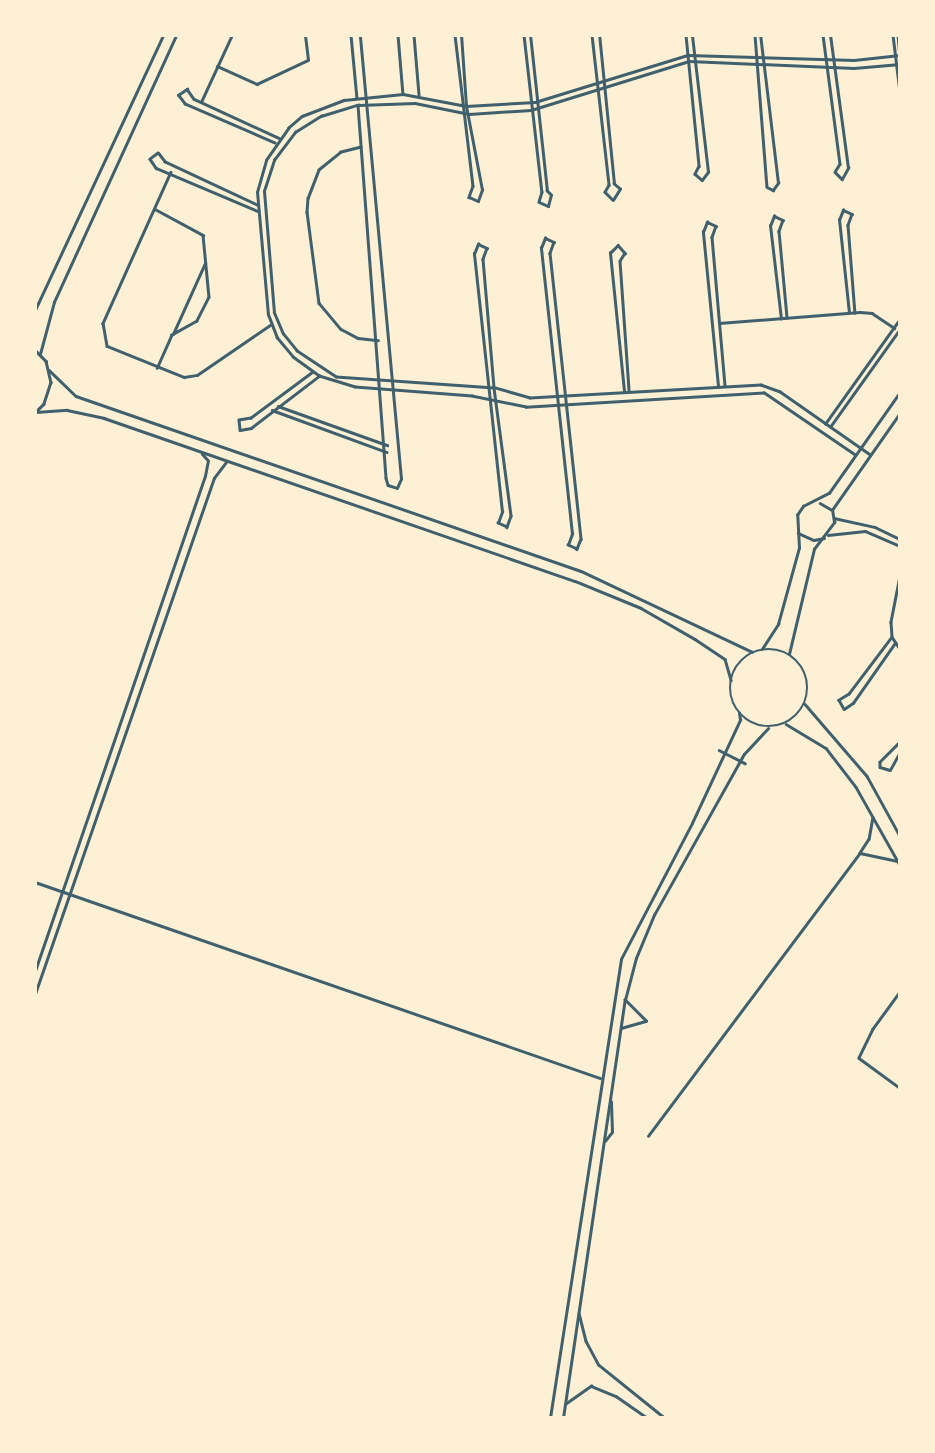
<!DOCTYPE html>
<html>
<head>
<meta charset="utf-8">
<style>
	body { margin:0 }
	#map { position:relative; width:935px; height:1453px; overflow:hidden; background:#fdf0d5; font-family:Inter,sans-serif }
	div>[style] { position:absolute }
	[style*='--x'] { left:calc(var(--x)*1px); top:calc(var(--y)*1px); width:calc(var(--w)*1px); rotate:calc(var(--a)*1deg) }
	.pedestrian>* { height:2.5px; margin:-1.25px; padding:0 1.25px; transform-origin:1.25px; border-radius:1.25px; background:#3f606c }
	.minor>* { height:2.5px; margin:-1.25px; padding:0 1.25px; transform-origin:1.25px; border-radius:1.25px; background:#3f606c }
	.minor>.ring { margin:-1.25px; padding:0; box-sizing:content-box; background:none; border:2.5px solid #3f606c; border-radius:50% }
	span { translate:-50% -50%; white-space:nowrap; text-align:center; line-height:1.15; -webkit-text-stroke:5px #fdf0d5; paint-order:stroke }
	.frame { position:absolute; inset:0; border:37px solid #fdf0d5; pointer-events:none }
</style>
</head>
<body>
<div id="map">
	<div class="pedestrian">
		<div style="--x:719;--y:750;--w:29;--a:27"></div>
	</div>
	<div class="minor">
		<div style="--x:351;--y:35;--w:63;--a:84.6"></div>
		<div style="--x:398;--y:35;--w:59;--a:85.2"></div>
		<div style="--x:414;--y:35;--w:60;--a:85.2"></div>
		<div style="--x:455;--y:35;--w:152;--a:83.2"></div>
		<div style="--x:473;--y:186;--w:12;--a:110"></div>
		<div style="--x:469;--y:197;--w:10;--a:24"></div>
		<div style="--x:478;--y:201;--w:12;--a:-70"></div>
		<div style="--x:482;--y:190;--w:86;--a:-100.8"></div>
		<div style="--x:466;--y:106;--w:71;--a:-94"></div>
		<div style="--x:524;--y:35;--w:158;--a:83.5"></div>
		<div style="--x:542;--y:192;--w:10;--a:107"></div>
		<div style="--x:539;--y:202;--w:10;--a:24"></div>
		<div style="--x:548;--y:206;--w:11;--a:-75"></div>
		<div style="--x:551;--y:195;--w:6;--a:-135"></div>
		<div style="--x:547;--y:191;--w:157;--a:-96.2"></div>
		<div style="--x:592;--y:35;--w:151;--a:83.5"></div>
		<div style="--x:609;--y:185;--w:8;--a:120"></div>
		<div style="--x:605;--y:192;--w:11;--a:45"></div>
		<div style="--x:613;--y:200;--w:13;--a:-58"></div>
		<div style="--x:620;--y:189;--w:8;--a:-140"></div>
		<div style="--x:614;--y:184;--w:150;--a:-95.7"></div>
		<div style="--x:686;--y:35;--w:132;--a:84.3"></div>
		<div style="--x:699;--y:166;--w:9;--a:117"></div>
		<div style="--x:695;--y:174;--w:9;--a:41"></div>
		<div style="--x:702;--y:180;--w:10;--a:-53"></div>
		<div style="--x:708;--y:172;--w:138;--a:-96.7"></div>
		<div style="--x:755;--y:35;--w:152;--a:85.5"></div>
		<div style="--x:767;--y:187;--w:7;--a:27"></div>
		<div style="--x:773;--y:190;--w:9;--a:-54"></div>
		<div style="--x:778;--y:183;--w:149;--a:-96.9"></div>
		<div style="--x:823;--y:35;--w:130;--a:82.5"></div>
		<div style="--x:840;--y:164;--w:9;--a:122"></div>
		<div style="--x:835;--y:172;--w:10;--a:45"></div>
		<div style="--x:842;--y:179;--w:13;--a:-61"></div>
		<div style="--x:848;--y:168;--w:134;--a:-97.7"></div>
		<div style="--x:893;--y:35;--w:57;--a:83"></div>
		<div style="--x:898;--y:35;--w:21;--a:85"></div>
		<div style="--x:217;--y:66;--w:44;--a:24.2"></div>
		<div style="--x:257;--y:84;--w:56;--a:-25.2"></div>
		<div style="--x:308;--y:60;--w:25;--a:-97"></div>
		<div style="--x:201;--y:102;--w:74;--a:-65.2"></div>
		<div style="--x:358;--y:105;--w:374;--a:85.7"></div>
		<div style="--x:386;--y:478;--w:7;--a:74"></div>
		<div style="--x:388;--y:485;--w:9;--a:18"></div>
		<div style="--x:397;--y:488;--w:10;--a:-66"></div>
		<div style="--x:401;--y:479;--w:446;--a:-95.3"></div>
		<div style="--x:275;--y:143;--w:98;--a:-156.6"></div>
		<div style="--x:185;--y:104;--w:11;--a:-128"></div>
		<div style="--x:178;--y:95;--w:11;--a:-34"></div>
		<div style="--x:187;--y:89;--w:12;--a:55"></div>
		<div style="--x:194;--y:99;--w:94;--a:24.6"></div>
		<div style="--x:361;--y:147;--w:21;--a:166"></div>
		<div style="--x:341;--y:152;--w:28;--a:141"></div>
		<div style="--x:319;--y:170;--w:30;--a:111"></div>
		<div style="--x:308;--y:198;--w:14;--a:94"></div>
		<div style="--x:307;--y:212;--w:92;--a:82.5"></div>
		<div style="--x:319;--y:303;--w:34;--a:50"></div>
		<div style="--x:341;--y:329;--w:19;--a:28"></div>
		<div style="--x:358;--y:338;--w:20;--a:6"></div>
		<div style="--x:171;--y:172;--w:166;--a:114.2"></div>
		<div style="--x:103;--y:323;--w:23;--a:80"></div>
		<div style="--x:107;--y:346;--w:83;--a:21.9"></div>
		<div style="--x:184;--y:377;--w:13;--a:-9"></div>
		<div style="--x:197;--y:375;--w:88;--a:-34.4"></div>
		<div style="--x:257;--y:205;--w:102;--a:-154.9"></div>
		<div style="--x:165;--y:162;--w:11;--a:-128"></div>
		<div style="--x:158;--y:153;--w:10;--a:143"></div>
		<div style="--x:150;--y:159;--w:11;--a:56"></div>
		<div style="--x:156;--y:168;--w:111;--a:22.9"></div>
		<div style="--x:155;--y:209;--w:55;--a:28.4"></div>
		<div style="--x:203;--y:235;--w:62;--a:84.5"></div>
		<div style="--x:209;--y:297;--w:27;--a:117"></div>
		<div style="--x:197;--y:321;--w:29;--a:151"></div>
		<div style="--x:172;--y:335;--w:36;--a:114"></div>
		<div style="--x:545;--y:238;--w:10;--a:24"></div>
		<div style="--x:554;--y:242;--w:12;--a:110"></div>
		<div style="--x:550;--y:253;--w:288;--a:83.8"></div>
		<div style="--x:581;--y:539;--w:11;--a:112"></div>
		<div style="--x:577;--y:549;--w:10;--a:-156"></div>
		<div style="--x:568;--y:545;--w:12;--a:-70"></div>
		<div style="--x:572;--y:534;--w:288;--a:-96.2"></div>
		<div style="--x:541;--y:248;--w:11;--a:-68"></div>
		<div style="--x:478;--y:244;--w:10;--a:24"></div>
		<div style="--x:487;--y:248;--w:12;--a:110"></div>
		<div style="--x:483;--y:259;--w:129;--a:85.1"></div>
		<div style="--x:494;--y:388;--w:129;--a:82.4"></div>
		<div style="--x:511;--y:516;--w:12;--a:110"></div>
		<div style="--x:507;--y:527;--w:10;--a:-156"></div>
		<div style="--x:498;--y:523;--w:12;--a:-70"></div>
		<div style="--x:502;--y:512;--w:260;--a:-96.2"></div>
		<div style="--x:474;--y:254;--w:11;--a:-68"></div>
		<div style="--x:35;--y:310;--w:303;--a:-65"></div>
		<div style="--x:849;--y:313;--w:94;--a:-96.1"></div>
		<div style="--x:839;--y:220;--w:11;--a:-68"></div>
		<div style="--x:843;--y:210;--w:10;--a:24"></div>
		<div style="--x:852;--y:214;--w:12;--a:110"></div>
		<div style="--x:848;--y:225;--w:88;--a:85.5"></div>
		<div style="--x:781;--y:319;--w:94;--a:-96.7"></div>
		<div style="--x:770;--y:226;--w:11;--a:-68"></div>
		<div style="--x:774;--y:216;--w:10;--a:24"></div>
		<div style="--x:783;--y:220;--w:12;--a:110"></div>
		<div style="--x:779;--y:231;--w:87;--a:84.7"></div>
		<div style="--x:719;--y:323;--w:141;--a:-4.5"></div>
		<div style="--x:860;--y:312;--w:12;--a:5"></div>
		<div style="--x:872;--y:313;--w:27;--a:34"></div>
		<div style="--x:173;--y:334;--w:78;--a:-65.7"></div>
		<div style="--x:35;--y:350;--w:16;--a:45"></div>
		<div style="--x:46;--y:361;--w:22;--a:77"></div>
		<div style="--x:51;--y:382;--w:23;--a:108"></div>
		<div style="--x:44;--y:404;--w:13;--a:135"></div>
		<div style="--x:40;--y:354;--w:54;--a:-74.9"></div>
		<div style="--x:54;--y:302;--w:294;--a:-65.4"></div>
		<div style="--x:49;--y:370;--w:37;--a:44"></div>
		<div style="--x:76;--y:396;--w:534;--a:19.11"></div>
		<div style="--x:581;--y:571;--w:189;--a:25.3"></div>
		<div style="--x:313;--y:372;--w:77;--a:143.4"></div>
		<div style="--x:251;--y:418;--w:12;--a:171"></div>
		<div style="--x:239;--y:420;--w:10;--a:84"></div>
		<div style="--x:240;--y:430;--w:11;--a:-10"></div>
		<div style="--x:251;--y:428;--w:86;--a:-37.4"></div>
		<div style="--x:718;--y:386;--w:155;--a:-95.6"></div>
		<div style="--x:703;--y:232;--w:11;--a:-68"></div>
		<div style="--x:707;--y:222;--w:10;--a:24"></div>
		<div style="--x:716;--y:226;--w:12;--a:110"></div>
		<div style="--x:712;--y:237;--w:149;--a:85"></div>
		<div style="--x:624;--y:391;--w:139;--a:-95.8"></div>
		<div style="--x:610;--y:253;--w:11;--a:-45"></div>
		<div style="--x:618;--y:245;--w:11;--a:49"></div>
		<div style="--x:625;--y:253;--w:9;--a:122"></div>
		<div style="--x:620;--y:261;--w:130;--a:86"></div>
		<div style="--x:278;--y:406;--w:116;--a:19.7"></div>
		<div style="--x:272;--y:410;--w:122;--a:20.1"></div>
		<div style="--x:36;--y:412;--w:31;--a:-4"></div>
		<div style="--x:67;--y:410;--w:38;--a:12"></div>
		<div style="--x:104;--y:418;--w:498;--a:19.1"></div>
		<div style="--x:575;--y:581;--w:71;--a:22.2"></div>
		<div style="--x:641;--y:608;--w:62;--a:29.9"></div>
		<div style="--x:695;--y:639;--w:36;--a:34"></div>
		<div style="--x:725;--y:659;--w:22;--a:74"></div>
		<div style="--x:825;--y:424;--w:129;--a:-54.5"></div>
		<div style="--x:830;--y:427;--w:120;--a:-54.5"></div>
		<div style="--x:855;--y:455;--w:110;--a:-145.7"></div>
		<div style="--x:764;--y:393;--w:238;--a:176.6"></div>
		<div style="--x:526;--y:407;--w:55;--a:-168.5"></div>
		<div style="--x:472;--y:396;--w:117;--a:-175.6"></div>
		<div style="--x:355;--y:387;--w:38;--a:-163"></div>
		<div style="--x:319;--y:376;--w:32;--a:-144"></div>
		<div style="--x:293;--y:357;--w:25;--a:-130"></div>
		<div style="--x:277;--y:338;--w:25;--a:-111"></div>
		<div style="--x:268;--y:315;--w:123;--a:-95.1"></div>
		<div style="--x:257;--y:192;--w:33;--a:-74"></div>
		<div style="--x:266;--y:160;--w:39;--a:-55"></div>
		<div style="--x:288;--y:128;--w:18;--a:-41"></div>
		<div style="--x:302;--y:116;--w:45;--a:-20.9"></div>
		<div style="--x:344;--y:100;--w:59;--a:-5.8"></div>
		<div style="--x:403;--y:94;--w:64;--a:10.8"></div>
		<div style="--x:466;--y:106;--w:69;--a:-3.3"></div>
		<div style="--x:535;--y:102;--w:160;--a:-17.1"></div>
		<div style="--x:688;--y:55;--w:166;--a:1.7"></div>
		<div style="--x:854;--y:60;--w:46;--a:-6.2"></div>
		<div style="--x:870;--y:455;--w:110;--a:-145"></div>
		<div style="--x:780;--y:392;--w:20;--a:-160"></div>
		<div style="--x:761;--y:385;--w:231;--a:176.8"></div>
		<div style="--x:530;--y:398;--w:37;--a:-164"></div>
		<div style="--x:494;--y:388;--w:158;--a:-176"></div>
		<div style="--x:336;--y:377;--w:47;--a:-146.3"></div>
		<div style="--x:297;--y:351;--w:22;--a:-129"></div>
		<div style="--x:283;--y:334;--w:23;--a:-113"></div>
		<div style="--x:274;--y:313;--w:122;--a:-94.7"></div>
		<div style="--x:264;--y:191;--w:33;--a:-72"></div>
		<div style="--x:274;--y:160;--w:35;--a:-53"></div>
		<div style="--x:295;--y:132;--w:31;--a:-32"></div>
		<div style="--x:321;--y:116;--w:39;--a:-17"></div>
		<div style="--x:358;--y:105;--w:57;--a:-2"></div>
		<div style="--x:415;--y:103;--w:55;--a:11.5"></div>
		<div style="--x:469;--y:114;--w:62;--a:-3.7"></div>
		<div style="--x:531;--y:110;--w:165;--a:-17.2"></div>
		<div style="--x:689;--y:61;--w:165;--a:2.4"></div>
		<div style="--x:854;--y:68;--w:46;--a:-5"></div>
		<div style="--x:820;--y:503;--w:14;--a:30"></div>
		<div style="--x:834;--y:518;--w:42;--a:12.4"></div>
		<div style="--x:875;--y:527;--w:28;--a:26"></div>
		<div style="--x:798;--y:533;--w:17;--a:24"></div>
		<div style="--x:814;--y:540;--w:10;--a:-11"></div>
		<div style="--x:828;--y:535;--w:37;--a:-6"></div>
		<div style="--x:865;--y:531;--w:38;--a:23"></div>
		<div style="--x:900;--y:576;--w:47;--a:101.1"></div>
		<div style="--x:891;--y:622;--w:15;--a:86"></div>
		<div style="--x:892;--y:637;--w:14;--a:56"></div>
		<div style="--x:900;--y:620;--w:7;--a:90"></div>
		<div style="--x:892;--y:637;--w:71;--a:127"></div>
		<div style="--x:849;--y:694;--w:12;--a:149"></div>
		<div style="--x:839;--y:700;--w:10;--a:61"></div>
		<div style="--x:844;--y:709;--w:11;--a:-34"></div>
		<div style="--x:853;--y:703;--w:73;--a:-55"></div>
		<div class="ring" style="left:730px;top:649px;width:75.5px;height:75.5px"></div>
		<div style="--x:762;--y:649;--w:30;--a:-57"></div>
		<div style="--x:778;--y:624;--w:79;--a:-74.6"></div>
		<div style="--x:799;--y:548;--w:33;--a:-93"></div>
		<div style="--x:797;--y:515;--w:11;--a:-56"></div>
		<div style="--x:803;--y:506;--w:29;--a:-27"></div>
		<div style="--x:829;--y:493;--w:123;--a:-54.9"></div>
		<div style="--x:789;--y:654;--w:108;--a:-76.6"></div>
		<div style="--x:814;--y:549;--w:34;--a:-53"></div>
		<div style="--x:834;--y:522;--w:12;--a:-99"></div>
		<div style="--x:832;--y:510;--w:118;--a:-55"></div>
		<div style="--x:805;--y:704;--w:95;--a:49.3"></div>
		<div style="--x:867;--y:776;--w:68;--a:61.2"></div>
		<div style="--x:786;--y:724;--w:47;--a:31"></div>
		<div style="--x:826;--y:748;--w:49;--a:52.4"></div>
		<div style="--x:856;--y:787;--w:90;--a:60.6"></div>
		<div style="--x:900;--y:742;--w:28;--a:135"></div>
		<div style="--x:880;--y:762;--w:5;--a:90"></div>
		<div style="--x:880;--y:767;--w:10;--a:17"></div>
		<div style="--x:890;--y:770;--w:21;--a:-61"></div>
		<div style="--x:873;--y:817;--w:22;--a:100"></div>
		<div style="--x:869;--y:839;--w:17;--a:123"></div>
		<div style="--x:860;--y:853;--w:38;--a:12"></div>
		<div style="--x:35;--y:882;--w:598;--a:19.13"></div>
		<div style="--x:35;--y:971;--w:523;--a:-71.05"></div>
		<div style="--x:205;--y:476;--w:15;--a:-79"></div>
		<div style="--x:208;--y:461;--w:9;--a:-131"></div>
		<div style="--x:900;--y:992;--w:46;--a:126.1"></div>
		<div style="--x:873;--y:1029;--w:32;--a:116"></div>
		<div style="--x:859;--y:1058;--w:51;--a:36.2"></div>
		<div style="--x:35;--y:994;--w:546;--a:-70.87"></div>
		<div style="--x:214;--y:478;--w:20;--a:-53"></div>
		<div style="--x:621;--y:1028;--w:26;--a:-16"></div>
		<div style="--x:646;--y:1021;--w:30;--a:-135"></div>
		<div style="--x:648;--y:1136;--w:354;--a:-53.2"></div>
		<div style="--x:605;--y:1141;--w:11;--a:-52"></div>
		<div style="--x:612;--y:1132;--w:30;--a:-92"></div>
		<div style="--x:579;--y:1313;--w:29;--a:76"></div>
		<div style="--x:586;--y:1341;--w:27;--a:62"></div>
		<div style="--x:599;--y:1365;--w:85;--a:38.8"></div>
		<div style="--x:565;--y:1404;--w:32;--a:-35"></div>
		<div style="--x:591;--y:1386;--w:27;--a:22"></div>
		<div style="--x:616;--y:1396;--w:38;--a:35"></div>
		<div style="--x:550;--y:1418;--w:464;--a:-81.2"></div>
		<div style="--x:621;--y:959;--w:153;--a:-62.4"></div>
		<div style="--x:692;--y:823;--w:114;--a:-65"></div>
		<div style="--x:740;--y:720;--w:7;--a:-98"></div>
		<div style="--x:563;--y:1418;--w:423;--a:-81.6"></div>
		<div style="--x:625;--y:1000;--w:43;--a:-75.3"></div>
		<div style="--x:636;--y:958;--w:47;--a:-67.3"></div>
		<div style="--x:654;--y:915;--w:184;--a:-60.8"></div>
		<div style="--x:744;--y:754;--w:35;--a:-47"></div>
	</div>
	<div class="frame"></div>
</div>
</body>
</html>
